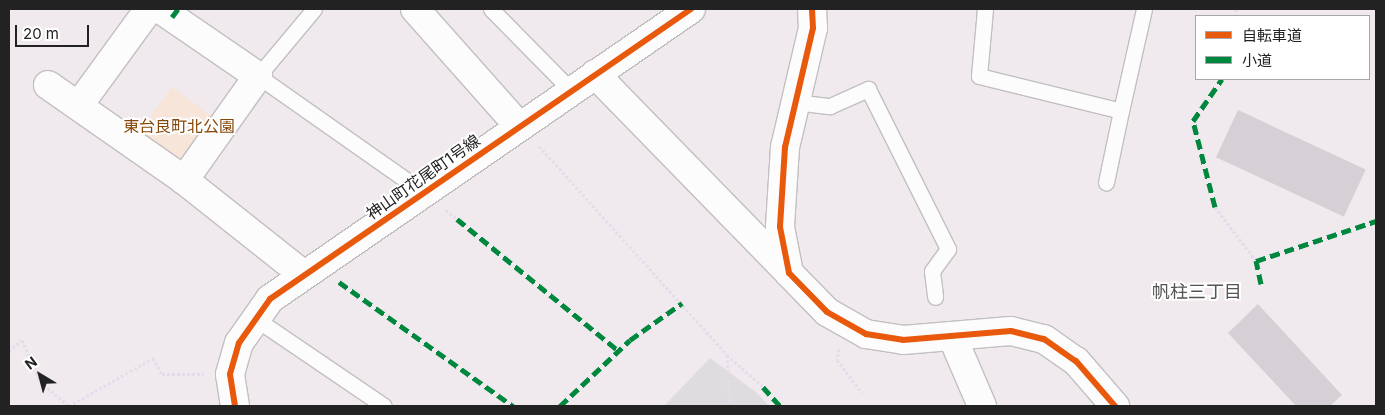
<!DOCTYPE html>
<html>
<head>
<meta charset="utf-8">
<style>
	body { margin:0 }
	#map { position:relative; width:1385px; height:415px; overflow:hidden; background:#f0eaef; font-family:Inter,"Noto Sans JP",sans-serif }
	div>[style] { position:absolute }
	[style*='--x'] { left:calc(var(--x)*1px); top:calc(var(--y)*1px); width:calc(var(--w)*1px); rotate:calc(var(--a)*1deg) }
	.religious>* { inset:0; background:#dedcde }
	.park>* { inset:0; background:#f6e5d8; transform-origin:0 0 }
	.building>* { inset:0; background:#d5d0d5; transform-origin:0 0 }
	.path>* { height:3px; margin-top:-1.5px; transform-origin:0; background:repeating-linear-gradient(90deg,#e4dbec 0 2.5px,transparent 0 5px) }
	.roads { filter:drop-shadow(1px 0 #c2bfc1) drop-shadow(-1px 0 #c2bfc1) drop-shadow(0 1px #c2bfc1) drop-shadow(0 -1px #c2bfc1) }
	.service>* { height:15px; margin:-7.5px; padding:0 7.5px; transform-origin:7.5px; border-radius:7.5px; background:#fdfcfd }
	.minor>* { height:28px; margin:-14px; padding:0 14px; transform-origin:14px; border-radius:14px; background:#fdfcfd }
	.tertiary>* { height:28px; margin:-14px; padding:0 14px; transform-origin:14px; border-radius:14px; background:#fdfcfd }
	.quiet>* { height:5px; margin-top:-2.5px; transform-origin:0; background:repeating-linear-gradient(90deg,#00873e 0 10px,transparent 0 15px) }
	.cycleway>* { height:6px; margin:-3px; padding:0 3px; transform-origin:3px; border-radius:3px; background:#e8590c }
	span { translate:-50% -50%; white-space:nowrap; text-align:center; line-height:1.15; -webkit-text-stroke:4px #fff; paint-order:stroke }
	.park-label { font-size:16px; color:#864809 }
	.street-label { font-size:16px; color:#222 }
	.neighbourhood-label { font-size:18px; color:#555 }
	.frame { position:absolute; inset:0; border:10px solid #222; pointer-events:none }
	.legend { position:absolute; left:1195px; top:15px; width:175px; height:65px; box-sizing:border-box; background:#fff; border:1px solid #a7a7a7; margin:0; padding:6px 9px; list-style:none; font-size:15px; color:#222 }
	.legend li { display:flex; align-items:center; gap:10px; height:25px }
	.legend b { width:25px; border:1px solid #a7a7a7 }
	.north { position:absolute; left:15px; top:350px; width:50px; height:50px; -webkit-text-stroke:4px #fff; paint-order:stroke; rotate:323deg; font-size:14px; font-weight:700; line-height:20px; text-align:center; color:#222 }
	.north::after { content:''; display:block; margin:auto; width:18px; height:22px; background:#222; clip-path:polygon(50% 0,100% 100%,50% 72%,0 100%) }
	.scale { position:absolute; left:15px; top:25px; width:74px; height:22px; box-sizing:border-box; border:2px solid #222; border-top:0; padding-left:6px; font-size:15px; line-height:18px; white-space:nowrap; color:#222; -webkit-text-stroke:4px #fff; paint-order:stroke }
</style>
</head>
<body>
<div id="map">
	<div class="religious">
		<div style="clip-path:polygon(710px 358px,757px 393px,769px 406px,664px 406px)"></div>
	</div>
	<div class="park">
		<div style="left:172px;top:87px;width:58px;height:54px;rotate:36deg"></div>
	</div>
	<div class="building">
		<div style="left:1238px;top:110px;width:141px;height:52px;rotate:25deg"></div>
		<div style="clip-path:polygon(1258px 304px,1342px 395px,1330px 406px,1296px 406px,1228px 333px)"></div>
	</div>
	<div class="path">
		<div style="--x:1235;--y:9;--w:7;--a:82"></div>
		<div style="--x:539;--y:146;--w:281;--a:48"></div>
		<div style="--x:727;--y:355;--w:48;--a:41.6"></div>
		<div style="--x:1215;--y:207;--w:68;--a:52.8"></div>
		<div style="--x:446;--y:210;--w:14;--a:39"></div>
		<div style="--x:839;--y:349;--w:11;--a:100"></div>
		<div style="--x:837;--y:360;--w:41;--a:52.9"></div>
		<div style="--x:9;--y:351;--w:17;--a:-40"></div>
		<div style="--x:22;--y:340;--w:45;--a:66.3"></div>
		<div style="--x:40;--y:381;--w:37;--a:41"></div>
		<div style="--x:727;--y:355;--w:51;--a:86.6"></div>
		<div style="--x:69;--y:406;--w:97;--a:-29.7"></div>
		<div style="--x:153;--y:358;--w:18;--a:61"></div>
		<div style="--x:162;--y:374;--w:42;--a:0"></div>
	</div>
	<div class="roads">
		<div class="service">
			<div style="--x:314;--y:9;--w:87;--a:129.9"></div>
			<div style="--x:258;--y:76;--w:205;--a:35.1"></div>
			<div style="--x:491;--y:9;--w:114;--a:45.4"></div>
			<div style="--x:985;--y:9;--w:67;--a:95.1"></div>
			<div style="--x:979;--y:76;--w:146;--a:13.8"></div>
			<div style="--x:1121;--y:111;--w:73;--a:101.9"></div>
			<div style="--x:795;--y:102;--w:35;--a:7"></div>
			<div style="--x:830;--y:106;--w:42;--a:-24.1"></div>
			<div style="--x:868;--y:89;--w:179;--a:63.4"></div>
			<div style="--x:948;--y:249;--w:27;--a:126"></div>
			<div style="--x:932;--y:271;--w:26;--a:83"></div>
			<div style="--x:1121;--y:111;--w:105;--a:-77.3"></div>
			<div style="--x:253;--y:317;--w:158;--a:34.2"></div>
		</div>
		<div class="minor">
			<div style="--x:160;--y:9;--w:119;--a:34.4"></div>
			<div style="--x:258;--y:76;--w:128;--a:125.4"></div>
			<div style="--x:415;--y:9;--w:157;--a:48.4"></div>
			<div style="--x:812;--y:9;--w:19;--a:87"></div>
			<div style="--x:813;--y:28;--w:122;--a:103.2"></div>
			<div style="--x:785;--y:147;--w:80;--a:93.6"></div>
			<div style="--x:780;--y:227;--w:47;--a:78.9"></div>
			<div style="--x:789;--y:273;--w:54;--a:45.7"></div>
			<div style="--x:827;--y:312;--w:45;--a:29.4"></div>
			<div style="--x:866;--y:334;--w:37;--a:9"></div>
			<div style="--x:903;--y:340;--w:108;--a:-4.8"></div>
			<div style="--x:1011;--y:331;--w:34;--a:14"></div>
			<div style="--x:1044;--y:339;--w:39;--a:35"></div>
			<div style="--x:1076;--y:361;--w:60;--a:49.1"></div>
			<div style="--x:595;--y:74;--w:278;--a:45.7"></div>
			<div style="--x:48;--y:85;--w:166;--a:34.9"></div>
			<div style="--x:184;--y:180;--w:153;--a:38.4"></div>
			<div style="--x:79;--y:105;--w:119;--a:-53.9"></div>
			<div style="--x:952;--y:336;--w:76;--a:66.8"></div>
		</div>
		<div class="tertiary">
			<div style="--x:235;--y:406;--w:32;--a:-99"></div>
			<div style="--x:230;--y:374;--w:32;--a:-74"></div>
			<div style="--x:239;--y:343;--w:54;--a:-54.8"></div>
			<div style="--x:270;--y:299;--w:511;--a:-34.56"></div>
		</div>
	</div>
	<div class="quiet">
		<div style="--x:172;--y:17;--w:10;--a:-53"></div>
		<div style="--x:1215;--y:207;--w:89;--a:-104.3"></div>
		<div style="--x:1193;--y:121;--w:51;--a:-55.4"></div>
		<div style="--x:457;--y:219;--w:209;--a:39.2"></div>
		<div style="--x:339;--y:282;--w:214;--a:35.5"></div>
		<div style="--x:1261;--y:284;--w:24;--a:-102"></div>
		<div style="--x:1256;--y:261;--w:126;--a:-18.4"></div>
		<div style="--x:763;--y:387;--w:25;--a:48"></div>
		<div style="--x:560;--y:406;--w:96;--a:-43.3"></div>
		<div style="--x:630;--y:340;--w:64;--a:-35.4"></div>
	</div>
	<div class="cycleway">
		<div style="--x:812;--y:9;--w:19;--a:87"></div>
		<div style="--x:813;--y:28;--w:122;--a:103.2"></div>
		<div style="--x:785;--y:147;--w:80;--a:93.6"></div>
		<div style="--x:780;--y:227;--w:47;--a:78.9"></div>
		<div style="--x:789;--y:273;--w:54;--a:45.7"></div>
		<div style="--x:827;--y:312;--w:45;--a:29.4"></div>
		<div style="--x:866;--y:334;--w:37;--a:9"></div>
		<div style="--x:903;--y:340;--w:108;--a:-4.8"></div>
		<div style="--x:1011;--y:331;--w:34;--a:14"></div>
		<div style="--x:1044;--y:339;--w:39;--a:35"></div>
		<div style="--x:1076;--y:361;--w:60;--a:49.1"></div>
		<div style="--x:235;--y:406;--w:32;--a:-99"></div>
		<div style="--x:230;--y:374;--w:32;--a:-74"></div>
		<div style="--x:239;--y:343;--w:54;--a:-54.8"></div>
		<div style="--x:270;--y:299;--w:511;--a:-34.56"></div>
	</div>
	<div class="park-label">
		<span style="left:179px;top:126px">東台良町北公園</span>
	</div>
	<div class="street-label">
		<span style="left:423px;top:177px;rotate:-35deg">神山町花尾町1号線</span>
	</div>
	<div class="neighbourhood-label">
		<span style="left:1197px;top:292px">帆柱三丁目</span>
	</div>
	<div class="frame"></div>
	<ul class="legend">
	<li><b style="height:6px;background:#e8590c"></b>自転車道</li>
	<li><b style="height:6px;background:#00873e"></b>小道</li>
	</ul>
	<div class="north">N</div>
	<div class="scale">20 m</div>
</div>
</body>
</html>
